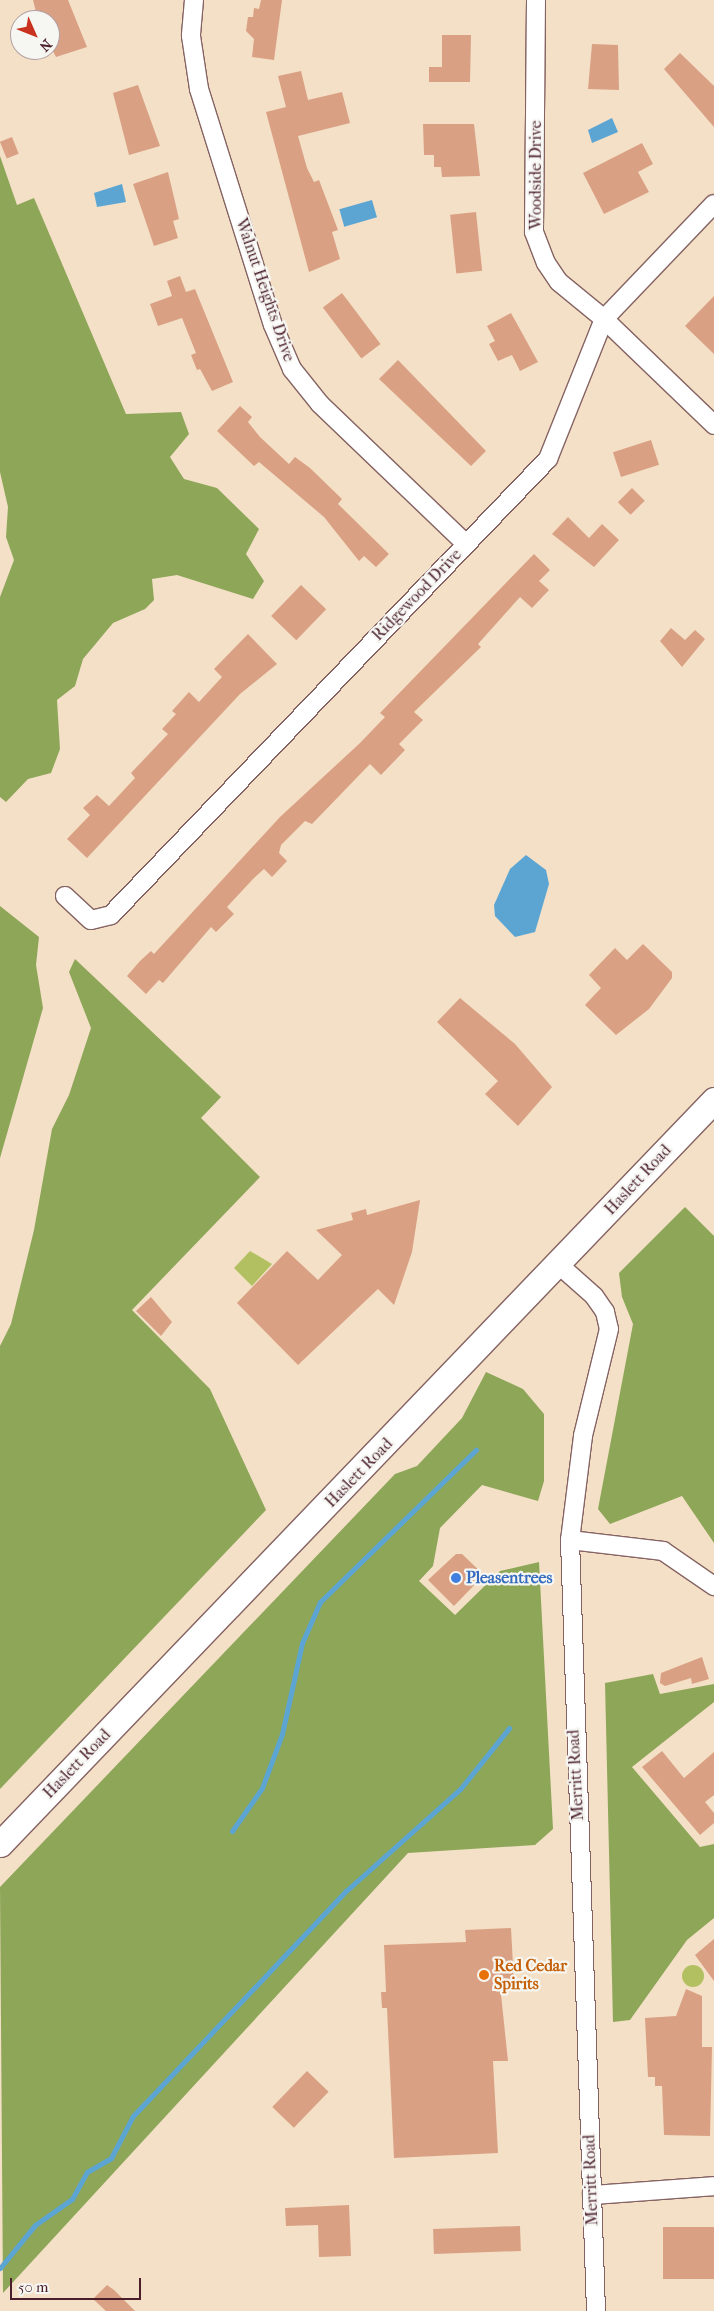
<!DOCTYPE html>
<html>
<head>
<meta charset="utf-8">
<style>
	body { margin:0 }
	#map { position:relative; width:714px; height:2311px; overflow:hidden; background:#f3e0c7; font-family:"IM FELL French Canon",serif }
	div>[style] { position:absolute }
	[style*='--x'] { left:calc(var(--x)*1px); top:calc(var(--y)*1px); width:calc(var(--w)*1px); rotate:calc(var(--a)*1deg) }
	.green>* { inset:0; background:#b3c062 }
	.round { border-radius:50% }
	.forest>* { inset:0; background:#8ea658 }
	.water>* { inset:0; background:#5ca5d3; transform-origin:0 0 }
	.stream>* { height:5px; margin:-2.5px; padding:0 2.5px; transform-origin:2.5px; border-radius:2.5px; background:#5ca5d3 }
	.building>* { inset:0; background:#daa083; transform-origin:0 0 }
	.roads { filter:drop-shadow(1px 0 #856362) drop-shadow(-1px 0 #856362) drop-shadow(0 1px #856362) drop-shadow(0 -1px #856362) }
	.minor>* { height:18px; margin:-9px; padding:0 9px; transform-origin:9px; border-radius:9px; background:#fff }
	.secondary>* { height:25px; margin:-12.5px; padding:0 12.5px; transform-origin:12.5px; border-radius:12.5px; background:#fff }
	.dots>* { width:14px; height:14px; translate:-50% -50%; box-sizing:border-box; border:2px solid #f6f6f2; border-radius:50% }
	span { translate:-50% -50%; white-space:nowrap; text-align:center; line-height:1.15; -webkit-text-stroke:4.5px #f6f6f2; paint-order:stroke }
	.street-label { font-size:16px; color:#4a1f2b }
	.shop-label { font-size:16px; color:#366cbe; font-weight:700 }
	.left { translate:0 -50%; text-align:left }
	.food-label { font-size:16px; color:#c56008; font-weight:700 }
	.north { position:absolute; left:10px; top:10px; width:50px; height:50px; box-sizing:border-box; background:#f6f6f2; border:1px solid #b1a0a2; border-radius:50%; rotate:134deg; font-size:14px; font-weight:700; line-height:20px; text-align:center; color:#4a1f2b }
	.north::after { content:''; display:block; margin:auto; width:18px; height:22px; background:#c8321e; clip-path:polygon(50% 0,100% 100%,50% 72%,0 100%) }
	.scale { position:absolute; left:10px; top:2278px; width:131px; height:22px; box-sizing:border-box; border:2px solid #4a1f2b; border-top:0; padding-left:6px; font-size:15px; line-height:18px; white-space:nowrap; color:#4a1f2b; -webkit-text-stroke:4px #f6f6f2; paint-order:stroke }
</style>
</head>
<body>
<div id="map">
	<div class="green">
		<div style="clip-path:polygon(250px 1251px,272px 1264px,252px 1286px,234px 1268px)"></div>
		<div class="round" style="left:682px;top:1965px;width:22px;height:22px"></div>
	</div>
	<div class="forest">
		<div style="clip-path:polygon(0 156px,17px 205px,34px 198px,126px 414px,181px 412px,189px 434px,170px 457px,184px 479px,217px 488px,259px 529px,246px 554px,264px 581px,253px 599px,177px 575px,152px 579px,154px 600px,145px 609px,113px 623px,83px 659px,75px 686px,57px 700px,60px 749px,51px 773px,28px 779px,6px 802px,0 797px,0 597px,14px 560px,6px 537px,8px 507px,0 472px)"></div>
		<div style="clip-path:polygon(0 906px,39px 937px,36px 965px,43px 1008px,0 1158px)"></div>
		<div style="clip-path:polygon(75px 959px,221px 1097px,201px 1118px,260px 1177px,132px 1310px,210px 1389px,266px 1510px,0 1789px,0 1346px,11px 1324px,34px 1230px,52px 1129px,69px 1095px,91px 1028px,69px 972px)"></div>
		<div style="clip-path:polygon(685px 1207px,714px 1236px,714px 1543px,682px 1496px,610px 1524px,598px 1509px,633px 1324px,622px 1297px,619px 1273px)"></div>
		<div style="clip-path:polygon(486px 1372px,523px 1389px,544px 1414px,544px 1481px,538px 1501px,482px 1485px,440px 1528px,433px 1566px,419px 1581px,455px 1615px,500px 1571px,539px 1562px,553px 1829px,535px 1845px,408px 1853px,3px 2293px,0 1887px,395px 1474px,417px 1466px,462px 1418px)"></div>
		<div style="clip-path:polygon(653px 1674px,660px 1694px,714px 1684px,714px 1702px,632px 1767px,700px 1847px,714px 1844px,714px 1918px,687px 1940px,630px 2020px,613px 2022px,605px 1683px)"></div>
	</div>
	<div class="water">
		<div style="clip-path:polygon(612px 118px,618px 132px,592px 143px,588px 130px)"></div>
		<div style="clip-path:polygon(122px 184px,126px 202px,97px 207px,94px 193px)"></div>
		<div style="left:372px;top:200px;width:18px;height:34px;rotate:74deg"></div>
		<div style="clip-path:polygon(526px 855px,546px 870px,549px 884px,535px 932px,515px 937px,495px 916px,494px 905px,510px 869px)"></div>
	</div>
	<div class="stream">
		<div style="--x:232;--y:1831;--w:52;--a:-55.1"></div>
		<div style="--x:262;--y:1788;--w:58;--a:-69.7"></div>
		<div style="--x:282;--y:1734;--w:93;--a:-77.6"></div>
		<div style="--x:302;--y:1643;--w:45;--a:-66.3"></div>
		<div style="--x:320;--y:1602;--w:218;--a:-44.3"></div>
		<div style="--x:0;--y:2268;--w:55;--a:-50.9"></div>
		<div style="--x:35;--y:2225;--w:45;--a:-35.1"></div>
		<div style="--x:72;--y:2199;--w:31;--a:-61"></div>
		<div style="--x:87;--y:2172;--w:28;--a:-30"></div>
		<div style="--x:111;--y:2158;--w:47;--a:-62.4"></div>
		<div style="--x:133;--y:2116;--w:310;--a:-46.6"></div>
		<div style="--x:346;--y:1891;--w:154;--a:-41.8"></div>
		<div style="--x:461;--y:1788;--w:77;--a:-51.3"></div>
	</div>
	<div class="building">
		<div style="clip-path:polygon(33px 0,68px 0,87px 47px,56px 57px,50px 45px,50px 20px,38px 20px)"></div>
		<div style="clip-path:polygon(261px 0,282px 0,274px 60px,252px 57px,254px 39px,246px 31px,248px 17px,253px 17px,254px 8px,259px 9px)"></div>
		<div style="clip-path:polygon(442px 35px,471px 35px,470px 82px,429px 82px,429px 67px,442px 67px)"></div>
		<div style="clip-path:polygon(592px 44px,618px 45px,619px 90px,588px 89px)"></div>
		<div style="clip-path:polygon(680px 53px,714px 86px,714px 127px,664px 69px)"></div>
		<div style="clip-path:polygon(301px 71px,308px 100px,342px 92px,350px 123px,298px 136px,307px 168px,314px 182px,319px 180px,338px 230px,332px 232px,340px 259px,309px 272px,266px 112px,286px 107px,278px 76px)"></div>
		<div style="clip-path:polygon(138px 85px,160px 146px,129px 155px,113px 93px)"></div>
		<div style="clip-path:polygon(423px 124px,474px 124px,480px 176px,442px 177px,441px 167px,434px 167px,434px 155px,424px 155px)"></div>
		<div style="left:12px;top:137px;width:18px;height:13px;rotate:68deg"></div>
		<div style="clip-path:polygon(642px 143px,653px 164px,638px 172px,649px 192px,604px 214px,583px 173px)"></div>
		<div style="clip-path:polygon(168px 172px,179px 219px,173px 221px,178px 238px,154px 246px,133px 184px)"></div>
		<div style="left:476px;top:212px;width:59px;height:26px;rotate:84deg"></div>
		<div style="clip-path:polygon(180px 276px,186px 292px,195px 289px,233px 382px,212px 391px,200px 369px,197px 370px,191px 355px,196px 353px,182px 318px,158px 326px,150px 304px,172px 296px,167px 281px)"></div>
		<div style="left:342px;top:293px;width:64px;height:24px;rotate:53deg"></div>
		<div style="clip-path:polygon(714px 296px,714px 354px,685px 326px)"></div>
		<div style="clip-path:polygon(511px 313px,538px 362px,520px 371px,512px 355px,498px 361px,489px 344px,495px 341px,487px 326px)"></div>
		<div style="clip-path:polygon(398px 360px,486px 451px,471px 466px,379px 379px)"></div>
		<div style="clip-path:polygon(240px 406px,252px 417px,248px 422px,260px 437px,289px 464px,295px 457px,310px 468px,342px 499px,338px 504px,389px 554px,376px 567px,364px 556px,359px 561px,324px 517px,259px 462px,254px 466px,217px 431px)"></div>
		<div style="left:651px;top:440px;width:26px;height:40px;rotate:72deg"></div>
		<div style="left:632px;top:488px;width:18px;height:20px;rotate:45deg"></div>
		<div style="clip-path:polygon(568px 517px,589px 538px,602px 524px,619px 540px,594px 567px,552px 534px)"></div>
		<div style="clip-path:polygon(534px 554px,550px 570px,539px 581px,549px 590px,532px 608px,520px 597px,478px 644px,481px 647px,414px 712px,423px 720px,399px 744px,405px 750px,381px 775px,370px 764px,312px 824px,305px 821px,281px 845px,279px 853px,287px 861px,272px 877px,264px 869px,253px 879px,227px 907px,234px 914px,216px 932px,211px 927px,163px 983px,159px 980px,146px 994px,127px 976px,140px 961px,151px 951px,154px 954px,280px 817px,360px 743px,385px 717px,380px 713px)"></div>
		<div style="left:301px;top:585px;width:35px;height:43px;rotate:44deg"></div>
		<div style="clip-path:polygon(671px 628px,685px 640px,695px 630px,705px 639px,682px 667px,660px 641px)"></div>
		<div style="clip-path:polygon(248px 634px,277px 664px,240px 694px,87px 858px,67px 839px,90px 815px,83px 808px,97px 795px,109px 806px,135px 778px,131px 773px,168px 734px,162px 729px,176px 714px,172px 711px,189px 692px,199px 702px,222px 677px,214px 669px)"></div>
		<div style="clip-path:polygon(643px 944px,672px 972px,672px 978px,649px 1009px,616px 1035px,585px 1005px,601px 988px,589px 975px,615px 948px,627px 960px)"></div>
		<div style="clip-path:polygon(460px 998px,515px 1044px,552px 1087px,518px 1126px,485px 1094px,498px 1081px,437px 1022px)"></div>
		<div style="clip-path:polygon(420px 1200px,412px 1252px,394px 1305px,378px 1289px,298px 1365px,237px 1303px,287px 1251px,318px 1280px,342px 1255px,316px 1230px,353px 1220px,351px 1213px,366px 1209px,367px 1215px)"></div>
		<div style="clip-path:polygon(151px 1297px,172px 1322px,161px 1336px,136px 1311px)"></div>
		<div style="clip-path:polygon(456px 1554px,462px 1554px,484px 1575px,454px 1606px,428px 1580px)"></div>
		<div style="clip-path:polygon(702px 1657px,709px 1679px,692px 1684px,691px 1678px,665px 1686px,660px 1683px,661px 1673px)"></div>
		<div style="clip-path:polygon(662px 1751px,684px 1778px,714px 1752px,714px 1795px,705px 1802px,714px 1813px,714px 1823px,700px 1835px,642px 1767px)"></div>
		<div style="clip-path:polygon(511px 1928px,514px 1984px,500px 1985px,508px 2061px,493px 2061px,498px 2153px,394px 2158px,387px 2008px,382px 2008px,381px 1992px,386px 1992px,384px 1945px,466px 1942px,465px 1930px)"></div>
		<div style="clip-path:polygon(714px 1939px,714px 1981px,695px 1955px)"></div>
		<div style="clip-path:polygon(686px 1989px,702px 1996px,702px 2047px,712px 2047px,710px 2136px,664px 2135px,662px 2086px,655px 2086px,655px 2077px,648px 2077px,645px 2018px,676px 2016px)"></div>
		<div style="left:307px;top:2071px;width:30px;height:50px;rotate:44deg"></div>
		<div style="clip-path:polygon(349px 2205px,351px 2256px,319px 2257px,318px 2225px,286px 2226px,285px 2208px)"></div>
		<div style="left:520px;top:2226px;width:25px;height:87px;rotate:88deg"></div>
		<div style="left:714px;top:2227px;width:52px;height:51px;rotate:90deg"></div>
		<div style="clip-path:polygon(107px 2285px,114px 2290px,135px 2311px,106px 2311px,93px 2299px)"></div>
	</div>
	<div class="roads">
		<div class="minor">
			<div style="--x:194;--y:0;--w:36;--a:95"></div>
			<div style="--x:191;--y:36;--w:54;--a:81.4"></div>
			<div style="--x:199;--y:89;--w:247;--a:72.6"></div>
			<div style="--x:273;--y:325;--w:48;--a:66.6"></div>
			<div style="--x:292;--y:369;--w:45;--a:51.3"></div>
			<div style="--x:320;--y:404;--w:202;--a:43.8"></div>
			<div style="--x:536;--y:0;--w:232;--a:90.5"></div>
			<div style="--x:534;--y:232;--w:33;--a:69"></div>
			<div style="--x:546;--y:263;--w:23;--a:56"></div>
			<div style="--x:559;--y:282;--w:58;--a:39.4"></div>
			<div style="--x:604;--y:319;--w:153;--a:43.9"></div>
			<div style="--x:65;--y:896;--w:35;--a:43"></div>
			<div style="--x:91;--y:920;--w:21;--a:-14"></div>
			<div style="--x:111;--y:915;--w:632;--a:-46.22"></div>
			<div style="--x:548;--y:459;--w:151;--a:-68.2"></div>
			<div style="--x:604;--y:319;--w:159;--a:-46.3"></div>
			<div style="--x:558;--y:1264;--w:48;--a:41.6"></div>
			<div style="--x:594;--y:1296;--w:19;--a:55"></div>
			<div style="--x:605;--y:1312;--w:17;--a:77"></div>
			<div style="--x:609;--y:1329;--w:110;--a:103.7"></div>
			<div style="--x:583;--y:1436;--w:105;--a:97.1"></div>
			<div style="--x:570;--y:1540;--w:771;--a:88.07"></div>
			<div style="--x:570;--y:1540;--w:94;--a:6.7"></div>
			<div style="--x:663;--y:1551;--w:62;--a:34.5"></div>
			<div style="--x:592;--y:2195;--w:122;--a:-4.2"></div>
		</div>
		<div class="secondary">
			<div style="--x:0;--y:1844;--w:1031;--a:-46.18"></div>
		</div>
	</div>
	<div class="dots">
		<div style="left:456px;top:1578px;background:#3f7fe0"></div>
		<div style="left:484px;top:1975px;background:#e8710a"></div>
	</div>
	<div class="street-label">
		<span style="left:536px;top:175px;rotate:-90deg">Woodside Drive</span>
		<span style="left:265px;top:290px;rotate:71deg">Walnut Heights Drive</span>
		<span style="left:417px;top:595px;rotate:-46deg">Ridgewood Drive</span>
		<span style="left:638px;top:1180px;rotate:-47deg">Haslett Road</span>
		<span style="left:359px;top:1473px;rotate:-46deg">Haslett Road</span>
		<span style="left:77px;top:1764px;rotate:-46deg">Haslett Road</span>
		<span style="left:576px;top:1775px;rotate:-93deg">Merritt Road</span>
		<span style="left:591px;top:2180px;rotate:-92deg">Merritt Road</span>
	</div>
	<div class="shop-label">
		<span class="left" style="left:466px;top:1578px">Pleasentrees</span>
	</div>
	<div class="food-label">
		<span class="left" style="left:494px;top:1975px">Red Cedar<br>Spirits</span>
	</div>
	<div class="north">N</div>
	<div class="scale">50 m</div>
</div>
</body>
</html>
